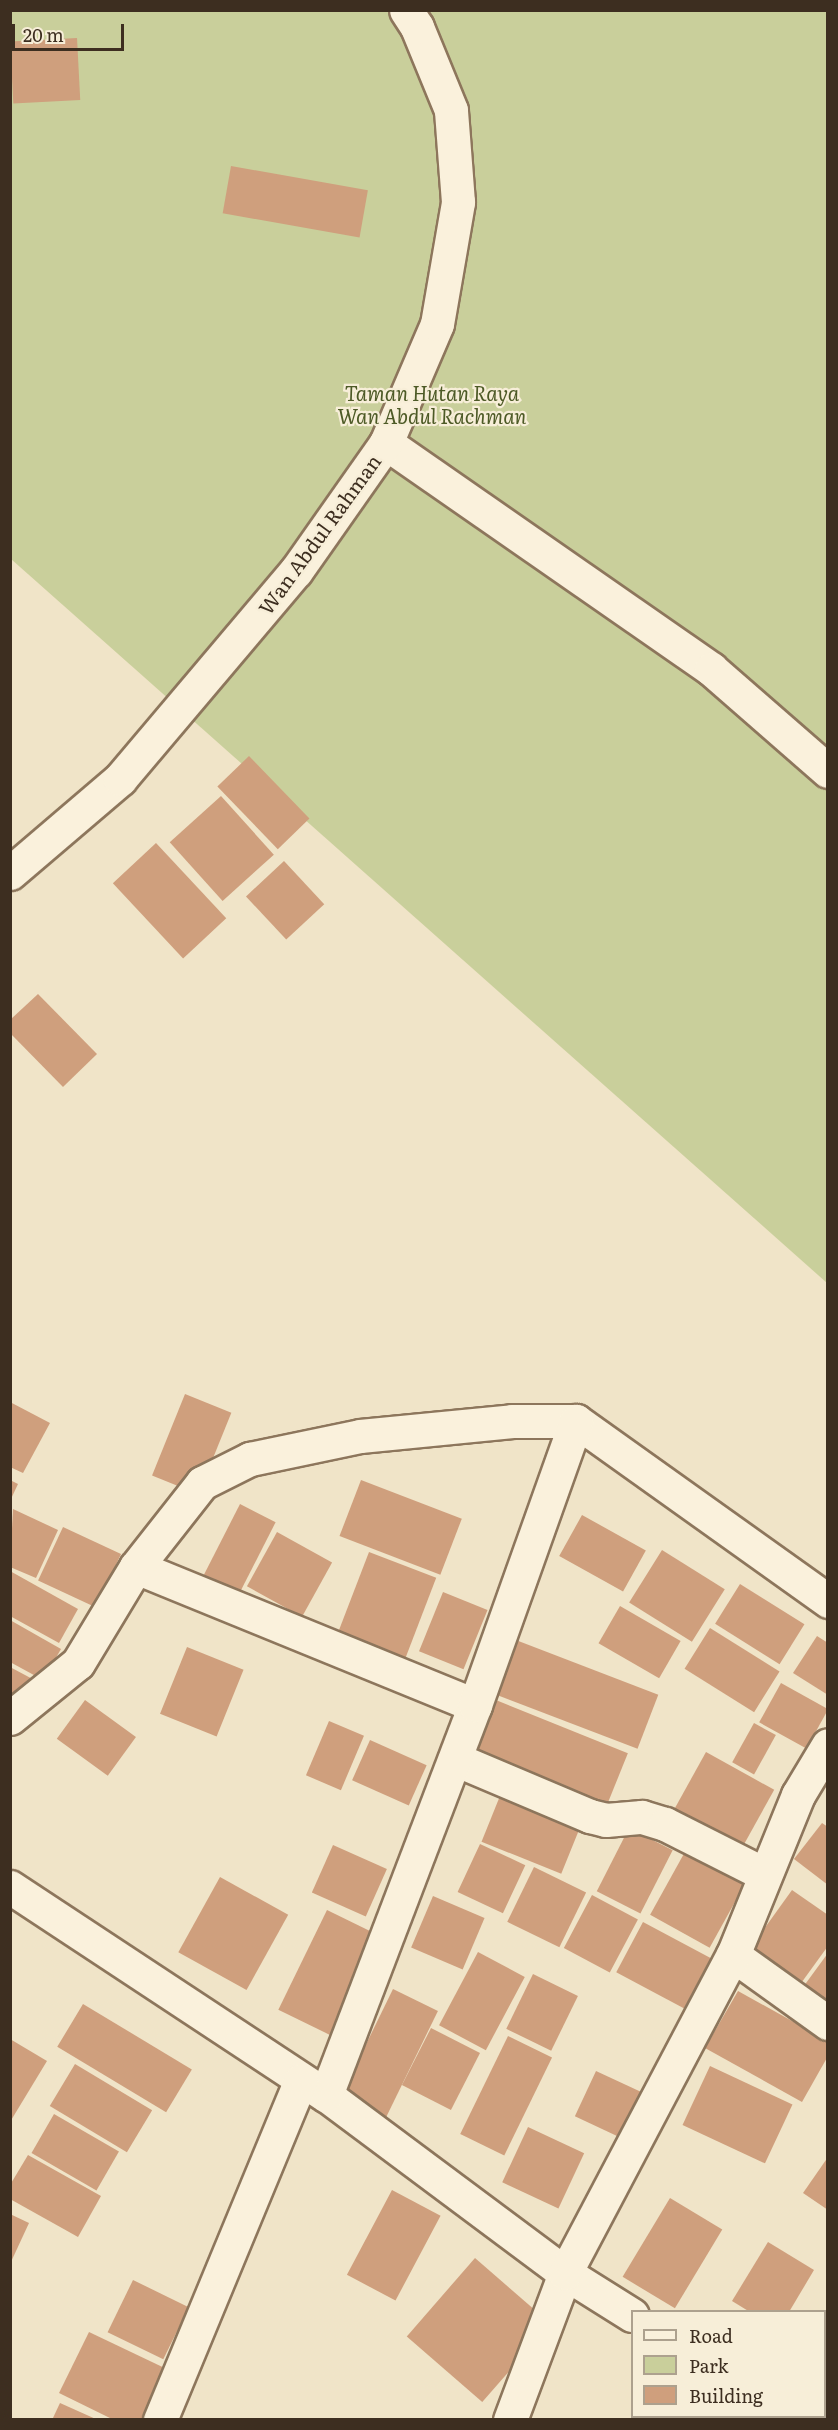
<!DOCTYPE html>
<html>
<head>
<meta charset="utf-8">
<style>
	body { margin:0 }
	#map { position:relative; width:838px; height:2430px; overflow:hidden; background:#f0e4c8; font-family:Literata,serif }
	div>[style] { position:absolute }
	[style*='--x'] { left:calc(var(--x)*1px); top:calc(var(--y)*1px); width:calc(var(--w)*1px); rotate:calc(var(--a)*1deg) }
	.green>* { inset:0; background:#c9cf9b }
	.building>* { inset:0; background:#cf9f7d; transform-origin:0 0 }
	.roads { filter:drop-shadow(2px 0 #8d765c) drop-shadow(-2px 0 #8d765c) drop-shadow(0 2px #8d765c) drop-shadow(0 -2px #8d765c) }
	.street>* { height:33px; margin:-16.5px; padding:0 16.5px; transform-origin:16.5px; border-radius:16.5px; background:#faf1dc }
	.secondary>* { height:33px; margin:-16.5px; padding:0 16.5px; transform-origin:16.5px; border-radius:16.5px; background:#faf1dc }
	span { translate:-50% -50%; white-space:nowrap; text-align:center; line-height:1.15; -webkit-text-stroke:4.5px #f7eed8; paint-order:stroke }
	.park-label { font-size:20px; color:#4d5a26; font-style:italic }
	.street-label { font-size:20px; color:#3d2e20 }
	.frame { position:absolute; inset:0; border:12px solid #3d2e20; pointer-events:none }
	.legend { position:absolute; left:631px; top:2310px; width:195px; height:108px; box-sizing:border-box; background:#f7eed8; border:2px solid #ada18e; margin:0; padding:8px 10px; list-style:none; font-size:18px; color:#3d2e20 }
	.legend li { display:flex; align-items:center; gap:12px; height:30px }
	.legend b { width:30px; border:2px solid #ada18e }
	.scale { position:absolute; left:12px; top:24px; width:112px; height:27px; box-sizing:border-box; border:3px solid #3d2e20; border-top:0; padding-left:8px; font-size:18px; line-height:21px; white-space:nowrap; color:#3d2e20; -webkit-text-stroke:4px #f7eed8; paint-order:stroke }
</style>
</head>
<body>
<div id="map">
	<div class="green">
		<div style="clip-path:polygon(11px 11px,827px 11px,827px 1283px,11px 559px)"></div>
	</div>
	<div class="building">
		<div style="left:77px;top:38px;width:62px;height:67px;rotate:87deg"></div>
		<div style="left:231px;top:166px;width:139px;height:48px;rotate:10deg"></div>
		<div style="left:249px;top:756px;width:87px;height:44px;rotate:46deg"></div>
		<div style="left:221px;top:796px;width:79px;height:69px;rotate:48deg"></div>
		<div style="left:156px;top:843px;width:103px;height:59px;rotate:47deg"></div>
		<div style="left:284px;top:861px;width:59px;height:52px;rotate:47deg"></div>
		<div style="clip-path:polygon(38px 994px,97px 1054px,63px 1087px,10px 1033px,10px 1020px)"></div>
		<div style="left:185px;top:1394px;width:50px;height:88px;rotate:22deg"></div>
		<div style="clip-path:polygon(10px 1402px,50px 1423px,23px 1473px,10px 1467px)"></div>
		<div style="clip-path:polygon(10px 1480px,18px 1484px,10px 1501px)"></div>
		<div style="left:361px;top:1480px;width:108px;height:60px;rotate:21deg"></div>
		<div style="left:240px;top:1504px;width:40px;height:82px;rotate:27deg"></div>
		<div style="clip-path:polygon(13px 1509px,58px 1530px,36px 1578px,10px 1567px)"></div>
		<div style="left:582px;top:1515px;width:73px;height:47px;rotate:29deg"></div>
		<div style="left:63px;top:1527px;width:64px;height:59px;rotate:25deg"></div>
		<div style="left:277px;top:1532px;width:63px;height:62px;rotate:29deg"></div>
		<div style="left:662px;top:1550px;width:74px;height:62px;rotate:32deg"></div>
		<div style="left:369px;top:1552px;width:72px;height:93px;rotate:21deg"></div>
		<div style="clip-path:polygon(10px 1571px,78px 1609px,59px 1643px,10px 1616px)"></div>
		<div style="left:740px;top:1584px;width:76px;height:47px;rotate:32deg"></div>
		<div style="left:443px;top:1592px;width:48px;height:64px;rotate:22deg"></div>
		<div style="left:620px;top:1606px;width:70px;height:43px;rotate:30deg"></div>
		<div style="clip-path:polygon(10px 1620px,61px 1649px,43px 1680px,10px 1662px)"></div>
		<div style="left:710px;top:1628px;width:82px;height:48px;rotate:32deg"></div>
		<div style="clip-path:polygon(817px 1636px,828px 1643px,828px 1695px,793px 1673px)"></div>
		<div style="left:508px;top:1637px;width:161px;height:58px;rotate:21deg"></div>
		<div style="left:187px;top:1647px;width:61px;height:72px;rotate:22deg"></div>
		<div style="clip-path:polygon(10px 1667px,40px 1683px,10px 1710px)"></div>
		<div style="left:781px;top:1683px;width:54px;height:45px;rotate:29deg"></div>
		<div style="left:486px;top:1696px;width:153px;height:66px;rotate:22deg"></div>
		<div style="left:85px;top:1700px;width:63px;height:48px;rotate:36deg"></div>
		<div style="left:329px;top:1721px;width:38px;height:59px;rotate:23deg"></div>
		<div style="left:754px;top:1723px;width:25px;height:45px;rotate:29deg"></div>
		<div style="left:370px;top:1740px;width:62px;height:44px;rotate:24deg"></div>
		<div style="left:706px;top:1752px;width:78px;height:70px;rotate:29deg"></div>
		<div style="left:504px;top:1786px;width:86px;height:60px;rotate:22deg"></div>
		<div style="clip-path:polygon(822px 1823px,828px 1827px,828px 1885px,794px 1859px)"></div>
		<div style="left:629px;top:1828px;width:49px;height:71px;rotate:27deg"></div>
		<div style="left:480px;top:1844px;width:50px;height:53px;rotate:25deg"></div>
		<div style="left:333px;top:1845px;width:59px;height:52px;rotate:24deg"></div>
		<div style="left:686px;top:1850px;width:68px;height:74px;rotate:29deg"></div>
		<div style="left:534px;top:1867px;width:58px;height:61px;rotate:26deg"></div>
		<div style="left:220px;top:1877px;width:78px;height:86px;rotate:29deg"></div>
		<div style="clip-path:polygon(792px 1890px,828px 1915px,828px 1946px,799px 1986px,749px 1950px)"></div>
		<div style="left:592px;top:1895px;width:52px;height:60px;rotate:28deg"></div>
		<div style="left:433px;top:1896px;width:56px;height:56px;rotate:23deg"></div>
		<div style="left:327px;top:1910px;width:58px;height:111px;rotate:26deg"></div>
		<div style="left:643px;top:1922px;width:77px;height:57px;rotate:28deg"></div>
		<div style="left:478px;top:1952px;width:53px;height:83px;rotate:28deg"></div>
		<div style="clip-path:polygon(828px 1953px,828px 2015px,798px 1994px)"></div>
		<div style="left:533px;top:1974px;width:50px;height:61px;rotate:26deg"></div>
		<div style="left:393px;top:1989px;width:50px;height:121px;rotate:26deg"></div>
		<div style="clip-path:polygon(738px 1991px,828px 2041px,828px 2056px,802px 2102px,705px 2048px)"></div>
		<div style="left:83px;top:2004px;width:127px;height:50px;rotate:31deg"></div>
		<div style="left:431px;top:2028px;width:55px;height:64px;rotate:27deg"></div>
		<div style="left:508px;top:2036px;width:49px;height:109px;rotate:26deg"></div>
		<div style="clip-path:polygon(10px 2039px,47px 2061px,10px 2122px)"></div>
		<div style="left:75px;top:2064px;width:90px;height:49px;rotate:31deg"></div>
		<div style="left:710px;top:2066px;width:91px;height:65px;rotate:25deg"></div>
		<div style="left:596px;top:2071px;width:63px;height:50px;rotate:25deg"></div>
		<div style="left:54px;top:2114px;width:75px;height:45px;rotate:30deg"></div>
		<div style="left:528px;top:2127px;width:62px;height:61px;rotate:25deg"></div>
		<div style="clip-path:polygon(28px 2155px,101px 2196px,78px 2237px,10px 2199px,10px 2185px)"></div>
		<div style="clip-path:polygon(828px 2157px,828px 2210px,803px 2193px)"></div>
		<div style="left:392px;top:2190px;width:55px;height:96px;rotate:28deg"></div>
		<div style="left:670px;top:2198px;width:61px;height:92px;rotate:31deg"></div>
		<div style="clip-path:polygon(10px 2214px,29px 2223px,10px 2264px)"></div>
		<div style="clip-path:polygon(768px 2242px,814px 2270px,789px 2312px,750px 2312px,732px 2301px)"></div>
		<div style="left:475px;top:2258px;width:100px;height:104px;rotate:41deg"></div>
		<div style="left:133px;top:2280px;width:62px;height:58px;rotate:26deg"></div>
		<div style="clip-path:polygon(89px 2332px,173px 2372px,149px 2420px,114px 2420px,59px 2393px)"></div>
		<div style="clip-path:polygon(60px 2403px,98px 2420px,52px 2420px)"></div>
		<div style="clip-path:polygon(653px 2416px,711px 2416px,652px 2420px)"></div>
	</div>
	<div class="roads">
		<div class="street">
			<div style="--x:386;--y:443;--w:396;--a:34.8"></div>
			<div style="--x:711;--y:669;--w:155;--a:41.1"></div>
			<div style="--x:136;--y:1567;--w:366;--a:22.2"></div>
			<div style="--x:10;--y:1718;--w:87;--a:-39"></div>
			<div style="--x:78;--y:1663;--w:112;--a:-58.9"></div>
			<div style="--x:136;--y:1567;--w:107;--a:-51.8"></div>
			<div style="--x:202;--y:1483;--w:54;--a:-26.6"></div>
			<div style="--x:250;--y:1459;--w:112;--a:-11.8"></div>
			<div style="--x:360;--y:1436;--w:153;--a:-5.6"></div>
			<div style="--x:512;--y:1421;--w:64;--a:0"></div>
			<div style="--x:576;--y:1421;--w:310;--a:35.5"></div>
			<div style="--x:455;--y:1759;--w:147;--a:22.9"></div>
			<div style="--x:590;--y:1816;--w:16;--a:14"></div>
			<div style="--x:606;--y:1820;--w:36;--a:-5"></div>
			<div style="--x:642;--y:1817;--w:24;--a:17"></div>
			<div style="--x:665;--y:1824;--w:111;--a:26.8"></div>
			<div style="--x:10;--y:1887;--w:378;--a:33.4"></div>
			<div style="--x:326;--y:2095;--w:298;--a:36.7"></div>
			<div style="--x:565;--y:2273;--w:79;--a:32.1"></div>
			<div style="--x:733;--y:1955;--w:117;--a:35.6"></div>
			<div style="--x:326;--y:2095;--w:417;--a:-69.1"></div>
			<div style="--x:475;--y:1705;--w:301;--a:-70.4"></div>
			<div style="--x:798;--y:2416;--w:6;--a:39"></div>
			<div style="--x:160;--y:2420;--w:368;--a:-67.5"></div>
			<div style="--x:510;--y:2420;--w:157;--a:-69.5"></div>
			<div style="--x:565;--y:2273;--w:360;--a:-62.2"></div>
			<div style="--x:733;--y:1955;--w:173;--a:-67.9"></div>
			<div style="--x:798;--y:1795;--w:58;--a:-59"></div>
		</div>
		<div class="secondary">
			<div style="--x:10;--y:873;--w:145;--a:-40.5"></div>
			<div style="--x:120;--y:779;--w:272;--a:-49.8"></div>
			<div style="--x:296;--y:571;--w:156;--a:-54.9"></div>
			<div style="--x:386;--y:443;--w:129;--a:-66.8"></div>
			<div style="--x:437;--y:324;--w:124;--a:-80.2"></div>
			<div style="--x:458;--y:202;--w:92;--a:-94.4"></div>
			<div style="--x:451;--y:110;--w:90;--a:-112.3"></div>
			<div style="--x:417;--y:27;--w:20;--a:-123"></div>
		</div>
	</div>
	<div class="park-label">
		<span style="left:432px;top:404px">Taman Hutan Raya<br>Wan Abdul Rachman</span>
	</div>
	<div class="street-label">
		<span style="left:319px;top:534px;rotate:-54deg">Wan Abdul Rahman</span>
	</div>
	<div class="frame"></div>
	<ul class="legend">
	<li><b style="height:8px;background:#faf1dc"></b>Road</li>
	<li><b style="height:16px;background:#c9cf9b"></b>Park</li>
	<li><b style="height:16px;background:#cf9f7d"></b>Building</li>
	</ul>
	<div class="scale">20 m</div>
</div>
</body>
</html>
